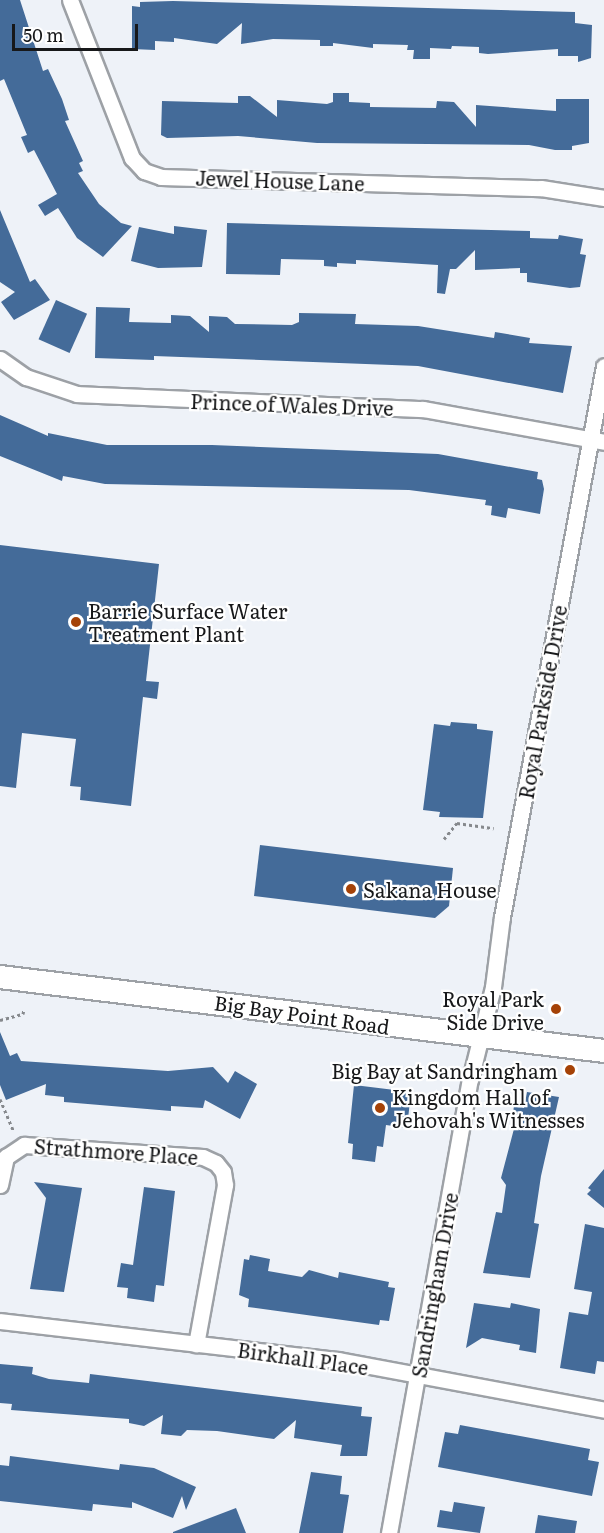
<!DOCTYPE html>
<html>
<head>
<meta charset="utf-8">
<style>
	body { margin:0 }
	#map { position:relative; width:604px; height:1533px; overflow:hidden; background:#eef2f8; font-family:Literata,serif }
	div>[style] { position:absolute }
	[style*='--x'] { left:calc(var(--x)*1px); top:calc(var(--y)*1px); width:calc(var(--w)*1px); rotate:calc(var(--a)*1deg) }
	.building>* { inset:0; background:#446b99; transform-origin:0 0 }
	.path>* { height:3px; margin-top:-1.5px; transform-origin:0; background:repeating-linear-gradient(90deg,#86898d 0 3px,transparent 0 6px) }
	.roads { filter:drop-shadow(2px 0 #9da1a6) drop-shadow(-2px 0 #9da1a6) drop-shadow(0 2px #9da1a6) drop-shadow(0 -2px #9da1a6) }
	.street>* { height:15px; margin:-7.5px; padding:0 7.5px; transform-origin:7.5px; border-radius:7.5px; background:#fff }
	.primary>* { height:22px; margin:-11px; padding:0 11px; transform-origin:11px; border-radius:11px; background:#fff }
	.dots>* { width:16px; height:16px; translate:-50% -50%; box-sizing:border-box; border:3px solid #fff; border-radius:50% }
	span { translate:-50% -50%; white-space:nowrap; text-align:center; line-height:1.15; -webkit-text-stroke:4.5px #fff; paint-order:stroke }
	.street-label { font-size:20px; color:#17181a }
	.poi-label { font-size:20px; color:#17181a }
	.left { translate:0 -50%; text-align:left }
	.right { translate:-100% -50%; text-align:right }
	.scale { position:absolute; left:12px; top:24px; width:126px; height:27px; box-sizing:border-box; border:3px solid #17181a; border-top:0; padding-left:8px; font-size:18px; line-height:21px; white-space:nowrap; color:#17181a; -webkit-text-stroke:4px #fff; paint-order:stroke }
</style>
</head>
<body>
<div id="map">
	<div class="building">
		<div style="clip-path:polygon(0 0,20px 0,43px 71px,48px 69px,62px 99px,69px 120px,65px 121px,83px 161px,79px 163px,83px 171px,78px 173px,99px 204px,121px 223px,132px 226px,103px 257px,77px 238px,58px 208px,45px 216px,38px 205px,57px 194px,34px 150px,28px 153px,21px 137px,27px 135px,4px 79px,0 81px)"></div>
		<div style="clip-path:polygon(173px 1px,575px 12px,575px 23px,592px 25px,591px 58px,578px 62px,578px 56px,558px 56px,558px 49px,488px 54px,479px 53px,479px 47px,452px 46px,451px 49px,430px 48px,430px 59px,413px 59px,414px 50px,407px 50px,408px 45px,373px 44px,373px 48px,333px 43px,333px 46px,320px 46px,320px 40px,273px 39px,241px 44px,242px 23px,217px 44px,174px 38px,174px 42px,155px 41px,155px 50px,132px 49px,132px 6px,140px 7px,140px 2px)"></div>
		<div style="clip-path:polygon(333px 93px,349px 93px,349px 102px,370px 103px,370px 107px,436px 108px,437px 101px,454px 102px,476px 127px,476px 105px,556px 111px,556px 99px,589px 99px,589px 143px,572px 146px,572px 150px,555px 150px,529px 145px,317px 143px,238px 136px,167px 138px,161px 135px,162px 101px,238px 103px,238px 96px,250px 96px,277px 117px,277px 100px,327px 104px,333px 102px)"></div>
		<div style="clip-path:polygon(0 210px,30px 282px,35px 279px,50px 300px,14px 320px,1px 302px,15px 292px,0 282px)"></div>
		<div style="clip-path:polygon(227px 223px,530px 231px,530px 238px,558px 239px,559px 235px,583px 239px,580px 254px,586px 255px,580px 287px,570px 288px,527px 282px,527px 273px,520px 273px,520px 268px,475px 270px,475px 250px,456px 269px,450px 269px,445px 294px,437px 293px,438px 265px,356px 260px,356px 264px,337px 263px,337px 267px,324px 266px,324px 260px,281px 259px,280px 275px,226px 274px)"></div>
		<div style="clip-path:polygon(174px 226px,207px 230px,202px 267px,158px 268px,131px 261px,139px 227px,174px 234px)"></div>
		<div style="left:56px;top:300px;width:34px;height:43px;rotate:24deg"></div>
		<div style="clip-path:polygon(96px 307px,130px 308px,129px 322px,171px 323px,171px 315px,190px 316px,209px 332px,209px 316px,227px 317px,235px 324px,292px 325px,299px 322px,299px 313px,356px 314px,355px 324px,418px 326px,494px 338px,495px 332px,530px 338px,529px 343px,572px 346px,563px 393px,418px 366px,154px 356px,154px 360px,95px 358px)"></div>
		<div style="clip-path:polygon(0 415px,48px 436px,48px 433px,107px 445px,212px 445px,438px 454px,538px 472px,537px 479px,542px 480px,544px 489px,540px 514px,508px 508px,506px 518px,491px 515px,492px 506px,485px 505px,486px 500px,409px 490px,105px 484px,63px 476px,62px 481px,0 456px)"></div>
		<div style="clip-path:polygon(0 545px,159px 564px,146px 681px,159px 682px,157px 699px,143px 697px,131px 806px,80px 800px,81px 787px,70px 786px,76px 739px,22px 733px,16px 788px,0 786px)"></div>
		<div style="clip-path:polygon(451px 722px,477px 724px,477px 729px,493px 731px,483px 818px,439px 817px,440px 812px,423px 810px,434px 724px,450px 726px)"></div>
		<div style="clip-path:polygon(260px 845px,453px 868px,449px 906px,435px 918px,254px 896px)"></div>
		<div style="clip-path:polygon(0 1032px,10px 1056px,17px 1053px,21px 1061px,168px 1071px,213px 1067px,228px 1083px,235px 1071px,257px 1084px,240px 1119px,205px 1100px,203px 1108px,171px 1106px,171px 1111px,64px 1102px,64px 1097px,45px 1095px,46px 1084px,6px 1100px,0 1085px)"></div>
		<div style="clip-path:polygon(354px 1085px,411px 1092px,407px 1128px,386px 1125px,383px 1147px,377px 1146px,375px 1162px,352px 1159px,353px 1144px,348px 1143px)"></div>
		<div style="clip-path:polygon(527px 1092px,559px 1097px,541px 1176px,534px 1223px,539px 1224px,530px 1278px,483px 1273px,496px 1212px,502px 1213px,506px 1185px,501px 1178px,515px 1125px,511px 1125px,514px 1106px,524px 1108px)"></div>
		<div style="clip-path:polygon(604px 1169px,604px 1208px,587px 1194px,591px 1190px,588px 1188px)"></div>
		<div style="clip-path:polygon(34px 1182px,82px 1188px,64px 1292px,30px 1289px,46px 1198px)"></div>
		<div style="clip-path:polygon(144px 1187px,175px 1191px,164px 1286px,156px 1285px,154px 1302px,127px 1298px,128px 1288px,117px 1287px,121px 1263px,133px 1265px)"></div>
		<div style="clip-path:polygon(585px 1224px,604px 1228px,604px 1362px,597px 1361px,595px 1374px,560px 1368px,569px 1312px,588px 1315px,592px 1292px,574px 1289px)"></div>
		<div style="clip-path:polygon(250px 1255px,270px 1259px,268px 1271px,302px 1277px,309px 1270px,338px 1278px,339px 1272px,389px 1282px,388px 1287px,395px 1288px,389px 1321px,380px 1320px,379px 1325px,248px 1307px,249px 1299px,239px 1295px,244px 1259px,249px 1260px)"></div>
		<div style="clip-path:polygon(474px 1303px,510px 1308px,511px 1303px,540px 1309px,536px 1353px,519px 1350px,520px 1345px,482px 1338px,466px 1348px)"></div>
		<div style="clip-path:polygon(0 1364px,33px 1367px,32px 1374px,49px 1379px,89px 1383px,90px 1374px,362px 1407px,361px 1416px,372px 1417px,367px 1456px,340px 1456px,342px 1445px,294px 1438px,296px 1420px,274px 1439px,217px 1431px,187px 1430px,181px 1436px,161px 1434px,163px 1415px,144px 1426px,129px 1423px,129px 1419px,11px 1410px,12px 1404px,0 1403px)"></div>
		<div style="clip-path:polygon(460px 1425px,590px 1449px,588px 1460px,599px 1462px,592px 1496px,438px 1467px,445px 1432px,458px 1434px)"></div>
		<div style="clip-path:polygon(10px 1456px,119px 1470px,120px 1464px,154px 1468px,196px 1487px,186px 1510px,182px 1496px,173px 1518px,132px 1502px,132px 1508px,93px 1504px,92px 1511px,0 1501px,0 1465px,9px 1466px)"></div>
		<div style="clip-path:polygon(311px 1472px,342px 1476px,340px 1494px,349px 1495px,343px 1533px,299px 1533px)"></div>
		<div style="clip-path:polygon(454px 1502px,485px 1507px,480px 1533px,437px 1527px,440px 1510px,452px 1512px)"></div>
		<div style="clip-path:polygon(236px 1508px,246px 1533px,173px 1533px,173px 1532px)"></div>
		<div style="clip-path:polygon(538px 1515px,577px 1521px,575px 1533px,535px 1533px)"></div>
	</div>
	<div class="path">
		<div style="--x:444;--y:839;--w:21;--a:-51"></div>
		<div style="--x:457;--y:823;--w:37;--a:8"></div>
		<div style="--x:0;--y:1020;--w:24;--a:-15"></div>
		<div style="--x:23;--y:1014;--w:5;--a:-79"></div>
		<div style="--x:0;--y:1099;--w:34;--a:67"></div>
	</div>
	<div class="roads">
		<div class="street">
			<div style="--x:70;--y:0;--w:170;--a:68.6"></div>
			<div style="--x:132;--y:158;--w:18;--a:47"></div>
			<div style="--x:144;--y:171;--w:18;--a:19"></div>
			<div style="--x:161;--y:177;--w:380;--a:1.7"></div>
			<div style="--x:541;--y:188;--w:64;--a:9"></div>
			<div style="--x:0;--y:359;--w:32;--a:35"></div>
			<div style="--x:26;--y:377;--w:54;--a:18.4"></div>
			<div style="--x:77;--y:394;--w:346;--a:2.5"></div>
			<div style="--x:423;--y:409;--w:184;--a:10.3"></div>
			<div style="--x:0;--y:1185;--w:29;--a:-78"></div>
			<div style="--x:6;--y:1157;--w:22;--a:-34"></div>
			<div style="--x:24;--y:1145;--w:179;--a:3.8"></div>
			<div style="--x:203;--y:1157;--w:14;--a:25"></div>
			<div style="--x:216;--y:1163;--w:11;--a:52"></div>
			<div style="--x:223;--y:1172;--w:13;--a:81"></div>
			<div style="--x:225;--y:1185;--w:162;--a:100.3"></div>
			<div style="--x:0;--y:1321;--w:340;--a:6.6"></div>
			<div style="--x:338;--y:1360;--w:271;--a:10.6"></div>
			<div style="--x:389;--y:1533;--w:460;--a:-79.9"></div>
			<div style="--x:470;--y:1080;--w:96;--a:-76.1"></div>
			<div style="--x:493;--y:987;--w:71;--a:-82.7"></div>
			<div style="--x:502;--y:917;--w:560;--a:-79.51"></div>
		</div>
		<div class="primary">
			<div style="--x:0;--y:977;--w:609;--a:6.98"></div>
		</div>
	</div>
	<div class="dots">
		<div style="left:76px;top:622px;background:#a54207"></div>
		<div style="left:351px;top:889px;background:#a54207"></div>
		<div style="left:556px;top:1009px;background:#a54207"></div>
		<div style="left:570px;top:1070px;background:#a54207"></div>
		<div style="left:380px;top:1108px;background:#a54207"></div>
	</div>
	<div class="street-label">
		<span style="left:280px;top:180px;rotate:2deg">Jewel House Lane</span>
		<span style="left:292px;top:404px;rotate:2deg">Prince of Wales Drive</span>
		<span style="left:542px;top:702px;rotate:-80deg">Royal Parkside Drive</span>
		<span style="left:302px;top:1014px;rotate:8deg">Big Bay Point Road</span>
		<span style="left:116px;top:1151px;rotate:4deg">Strathmore Place</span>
		<span style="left:434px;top:1285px;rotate:-80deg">Sandringham Drive</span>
		<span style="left:303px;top:1358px;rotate:8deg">Birkhall Place</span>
	</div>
	<div class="poi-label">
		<span class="left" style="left:88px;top:622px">Barrie Surface Water<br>Treatment Plant</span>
		<span class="left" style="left:363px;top:889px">Sakana House</span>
		<span class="right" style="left:544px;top:1010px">Royal Park<br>Side Drive</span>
		<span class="right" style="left:558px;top:1070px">Big Bay at Sandringham</span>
		<span class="left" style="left:392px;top:1108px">Kingdom Hall of<br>Jehovah's Witnesses</span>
	</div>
	<div class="scale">50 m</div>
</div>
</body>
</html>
